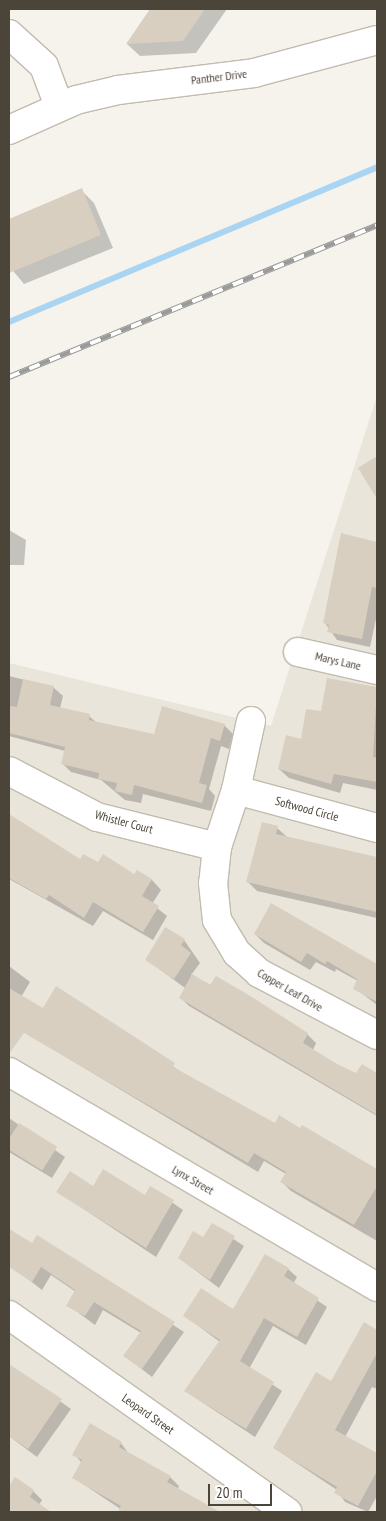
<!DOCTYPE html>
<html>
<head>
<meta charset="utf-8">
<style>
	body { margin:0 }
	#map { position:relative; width:386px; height:1521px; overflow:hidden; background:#f6f3ec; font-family:"PT Sans Narrow",sans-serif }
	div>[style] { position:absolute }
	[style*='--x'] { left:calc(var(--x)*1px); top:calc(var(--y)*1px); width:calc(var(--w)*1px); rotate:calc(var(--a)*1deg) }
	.residential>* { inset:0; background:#eae5da }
	.shadow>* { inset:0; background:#0003 }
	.stream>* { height:6px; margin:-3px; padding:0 3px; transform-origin:3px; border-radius:3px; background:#a9d4f2 }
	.building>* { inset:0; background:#d8cfc1; transform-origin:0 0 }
	.roads { filter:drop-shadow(1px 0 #c2bbae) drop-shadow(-1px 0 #c2bbae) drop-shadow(0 1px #c2bbae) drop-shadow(0 -1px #c2bbae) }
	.minor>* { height:28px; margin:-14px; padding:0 14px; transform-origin:14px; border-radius:14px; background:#fff }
	.rail>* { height:5.5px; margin-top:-2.75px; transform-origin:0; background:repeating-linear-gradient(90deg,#fff 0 11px,#9a9a9a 0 22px); box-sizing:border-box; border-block:1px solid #9a9a9a }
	span { translate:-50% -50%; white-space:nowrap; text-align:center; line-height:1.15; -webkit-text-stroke:4px #fff; paint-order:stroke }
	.street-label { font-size:12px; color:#4b4439 }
	.frame { position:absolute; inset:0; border:10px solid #4b4439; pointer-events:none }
	.scale { position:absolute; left:208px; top:1484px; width:64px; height:22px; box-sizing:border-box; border:2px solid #4b4439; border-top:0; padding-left:6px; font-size:15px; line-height:18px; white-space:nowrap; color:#4b4439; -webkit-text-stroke:4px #fff; paint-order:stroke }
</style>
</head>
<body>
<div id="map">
	<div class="residential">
		<div style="clip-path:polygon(377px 396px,377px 1512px,9px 1512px,9px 663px,271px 726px)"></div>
	</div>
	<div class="shadow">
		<div style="clip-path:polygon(152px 9px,227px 9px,196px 53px,140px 56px,127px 44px)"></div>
		<div style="clip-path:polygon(81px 190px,94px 203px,113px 248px,24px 284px,9px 266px,9px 220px)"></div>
		<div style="clip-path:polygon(9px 530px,26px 540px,24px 565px,9px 565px)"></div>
		<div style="clip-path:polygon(342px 534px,377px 543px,377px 614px,370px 647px,337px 640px,325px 623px)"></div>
		<div style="clip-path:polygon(9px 676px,53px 687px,63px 696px,60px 708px,89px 716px,97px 723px,155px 735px,224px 725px,233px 734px,229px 749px,221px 746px,209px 789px,215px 796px,211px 811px,143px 794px,141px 803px,125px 800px,101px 780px,71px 772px,62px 763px,65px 751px,9px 736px)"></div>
		<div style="clip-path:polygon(328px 679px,377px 688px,377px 790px,343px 783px,340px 793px,289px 778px,279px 769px,322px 713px)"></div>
		<div style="clip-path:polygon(11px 817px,80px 861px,135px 876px,138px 871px,152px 880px,161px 890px,152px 904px,167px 916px,153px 940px,103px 911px,93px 926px,9px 879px)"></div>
		<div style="clip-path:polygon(277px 828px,287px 837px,377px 858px,377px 918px,257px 891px,248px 882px)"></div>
		<div style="clip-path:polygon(271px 905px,377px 965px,377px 1005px,355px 988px,358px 981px,336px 969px,335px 972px,316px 962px,310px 970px,264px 943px,255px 934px)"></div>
		<div style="clip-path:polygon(184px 940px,200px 963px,191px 975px,307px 1034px,316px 1043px,313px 1050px,336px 1065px,356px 1074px,362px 1066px,377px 1074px,377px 1116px,189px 1006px,180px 997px,185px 988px,147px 960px)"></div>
		<div style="clip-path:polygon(9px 966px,30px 982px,21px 997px,44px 1010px,57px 987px,184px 1074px,275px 1124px,301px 1129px,377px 1171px,377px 1241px,291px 1191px,281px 1181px,286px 1174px,264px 1161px,258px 1172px,9px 1023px)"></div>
		<div style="clip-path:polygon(9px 1118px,65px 1157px,52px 1178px,9px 1152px)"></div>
		<div style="clip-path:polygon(93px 1188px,145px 1197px,151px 1188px,183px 1210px,156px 1257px,58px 1192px)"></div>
		<div style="clip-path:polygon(212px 1225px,244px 1246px,219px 1288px,179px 1258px,204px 1239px)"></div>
		<div style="clip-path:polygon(9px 1229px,33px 1245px,38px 1237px,184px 1332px,152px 1377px,125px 1356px,141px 1333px,103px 1310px,95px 1325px,68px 1305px,76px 1292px,51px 1275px,42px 1290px,15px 1269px,18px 1265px,9px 1259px)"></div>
		<div style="clip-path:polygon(288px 1269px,297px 1277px,293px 1284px,327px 1307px,306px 1345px,273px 1326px,249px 1369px,282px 1391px,255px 1437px,185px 1391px,220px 1342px,185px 1316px,234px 1310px)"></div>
		<div style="clip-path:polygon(365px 1324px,377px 1331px,377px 1389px,372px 1387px,345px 1437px,377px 1454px,377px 1496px,368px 1512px,345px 1502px,337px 1490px,274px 1448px,332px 1382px)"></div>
		<div style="clip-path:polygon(9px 1365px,71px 1409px,37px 1457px,9px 1436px)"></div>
		<div style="clip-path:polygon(121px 1443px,129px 1454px,170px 1477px,179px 1486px,177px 1490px,212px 1512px,125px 1512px,74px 1478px,82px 1463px,74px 1454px)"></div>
		<div style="clip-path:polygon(15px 1478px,33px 1491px,42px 1500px,39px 1505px,49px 1512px,9px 1512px,9px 1488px)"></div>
	</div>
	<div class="stream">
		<div style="--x:9;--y:322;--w:399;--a:-22.8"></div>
	</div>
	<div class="building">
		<div style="clip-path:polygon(150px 9px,205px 9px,183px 41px,126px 44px)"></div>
		<div style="clip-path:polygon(82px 188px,101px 235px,9px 273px,9px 219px)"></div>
		<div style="clip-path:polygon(377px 456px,377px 499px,358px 468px)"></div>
		<div style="clip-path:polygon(341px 533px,377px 542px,377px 588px,372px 587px,362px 639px,327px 632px,329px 625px,323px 623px)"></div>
		<div style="clip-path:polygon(327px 678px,377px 687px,373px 757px,377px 758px,377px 782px,334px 774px,331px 784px,278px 769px,286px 735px,301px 739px,306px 709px,321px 711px)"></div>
		<div style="clip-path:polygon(23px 679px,54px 686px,50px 705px,90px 714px,89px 720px,154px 734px,162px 706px,225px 724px,220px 741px,211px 738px,199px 783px,207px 785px,202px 803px,134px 785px,132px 795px,115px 791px,117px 783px,98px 779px,99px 773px,61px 764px,65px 747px,9px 733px,9px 706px,17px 707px)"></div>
		<div style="clip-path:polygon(9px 814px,80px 859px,83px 854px,98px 862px,103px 854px,134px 874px,137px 870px,152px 879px,142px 896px,159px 906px,143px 932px,93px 902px,84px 918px,49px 895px,46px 899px,9px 878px)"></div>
		<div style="clip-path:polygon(262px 822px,278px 826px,276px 834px,377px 857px,377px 912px,246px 882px)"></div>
		<div style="clip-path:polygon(271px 903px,377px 964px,377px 1002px,353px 989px,357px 979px,327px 961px,325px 964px,307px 953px,301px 962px,254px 934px)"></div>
		<div style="clip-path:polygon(165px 927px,185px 939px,181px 945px,191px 953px,174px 979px,145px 960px)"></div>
		<div style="clip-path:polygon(192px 974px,210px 985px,216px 976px,252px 997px,308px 1033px,303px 1043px,337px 1064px,356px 1073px,362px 1064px,377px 1073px,377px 1115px,179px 998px)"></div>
		<div style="clip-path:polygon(56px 986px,175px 1063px,173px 1067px,275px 1123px,279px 1115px,300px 1128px,302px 1125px,377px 1169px,377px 1186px,354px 1225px,280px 1182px,286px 1172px,254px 1153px,248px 1163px,24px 1033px,9px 1054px,9px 988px,43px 1008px)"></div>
		<div style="left:19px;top:1123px;width:45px;height:28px;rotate:32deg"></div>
		<div style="clip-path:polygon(103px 1169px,145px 1195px,150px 1186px,174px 1200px,146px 1248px,56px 1192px,70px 1171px,93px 1186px)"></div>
		<div style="clip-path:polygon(212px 1223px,235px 1236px,210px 1280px,178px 1258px,193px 1231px,203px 1237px)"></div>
		<div style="clip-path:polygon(9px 1229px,32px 1243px,37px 1235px,175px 1322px,142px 1369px,123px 1356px,141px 1331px,94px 1302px,85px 1316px,66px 1306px,75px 1290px,41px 1267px,32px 1282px,9px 1267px)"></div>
		<div style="clip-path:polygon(265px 1254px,289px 1268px,284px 1276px,319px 1298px,297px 1337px,264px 1318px,240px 1361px,274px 1382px,246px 1429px,184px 1391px,220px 1340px,183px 1316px,201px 1288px,233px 1309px)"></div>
		<div style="clip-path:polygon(364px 1322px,377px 1330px,377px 1353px,335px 1430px,377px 1453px,377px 1471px,358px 1506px,334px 1493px,337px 1487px,273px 1448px,316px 1372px,331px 1381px)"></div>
		<div style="clip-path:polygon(9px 1364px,62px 1399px,28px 1449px,9px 1436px)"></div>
		<div style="clip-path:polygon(90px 1423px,122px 1442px,119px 1447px,171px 1476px,167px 1482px,220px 1512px,118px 1512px,121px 1506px,72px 1478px,82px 1460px,72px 1455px)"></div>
		<div style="clip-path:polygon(15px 1477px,34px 1490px,30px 1497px,51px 1512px,9px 1512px,9px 1486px)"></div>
	</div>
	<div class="roads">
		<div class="minor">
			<div style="--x:9;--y:34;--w:47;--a:42.4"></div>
			<div style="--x:44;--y:66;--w:43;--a:69.4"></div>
			<div style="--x:9;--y:130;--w:73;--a:-24.1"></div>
			<div style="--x:76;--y:100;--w:43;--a:-13.4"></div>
			<div style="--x:118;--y:90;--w:137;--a:-7.1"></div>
			<div style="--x:254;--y:73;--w:127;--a:-15"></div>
			<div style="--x:298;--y:652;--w:81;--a:12.8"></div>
			<div style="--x:251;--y:721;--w:71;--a:102.3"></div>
			<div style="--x:236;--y:790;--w:60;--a:108.4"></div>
			<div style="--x:217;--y:847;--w:36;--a:96"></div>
			<div style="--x:213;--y:883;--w:37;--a:84"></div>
			<div style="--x:217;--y:920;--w:39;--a:59"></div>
			<div style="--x:237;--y:953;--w:30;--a:42"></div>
			<div style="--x:259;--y:973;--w:133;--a:27.7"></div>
			<div style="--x:9;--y:771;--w:99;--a:27.6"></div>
			<div style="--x:97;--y:817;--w:124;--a:14"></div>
			<div style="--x:236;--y:790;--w:146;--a:15.1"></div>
			<div style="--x:9;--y:1072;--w:426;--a:30.3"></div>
			<div style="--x:9;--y:1315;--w:341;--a:35.3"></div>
		</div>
	</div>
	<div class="rail">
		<div style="--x:9;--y:377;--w:398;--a:-22.4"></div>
	</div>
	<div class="street-label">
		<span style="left:219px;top:77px;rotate:-7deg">Panther Drive</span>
		<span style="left:338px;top:661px;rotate:13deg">Marys Lane</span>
		<span style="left:307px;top:809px;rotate:15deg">Softwood Circle</span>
		<span style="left:124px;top:822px;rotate:15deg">Whistler Court</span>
		<span style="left:290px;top:990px;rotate:30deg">Copper Leaf Drive</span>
		<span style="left:193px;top:1180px;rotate:30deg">Lynx Street</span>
		<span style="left:148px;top:1414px;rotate:35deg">Leopard Street</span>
	</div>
	<div class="frame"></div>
	<div class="scale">20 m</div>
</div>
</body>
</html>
